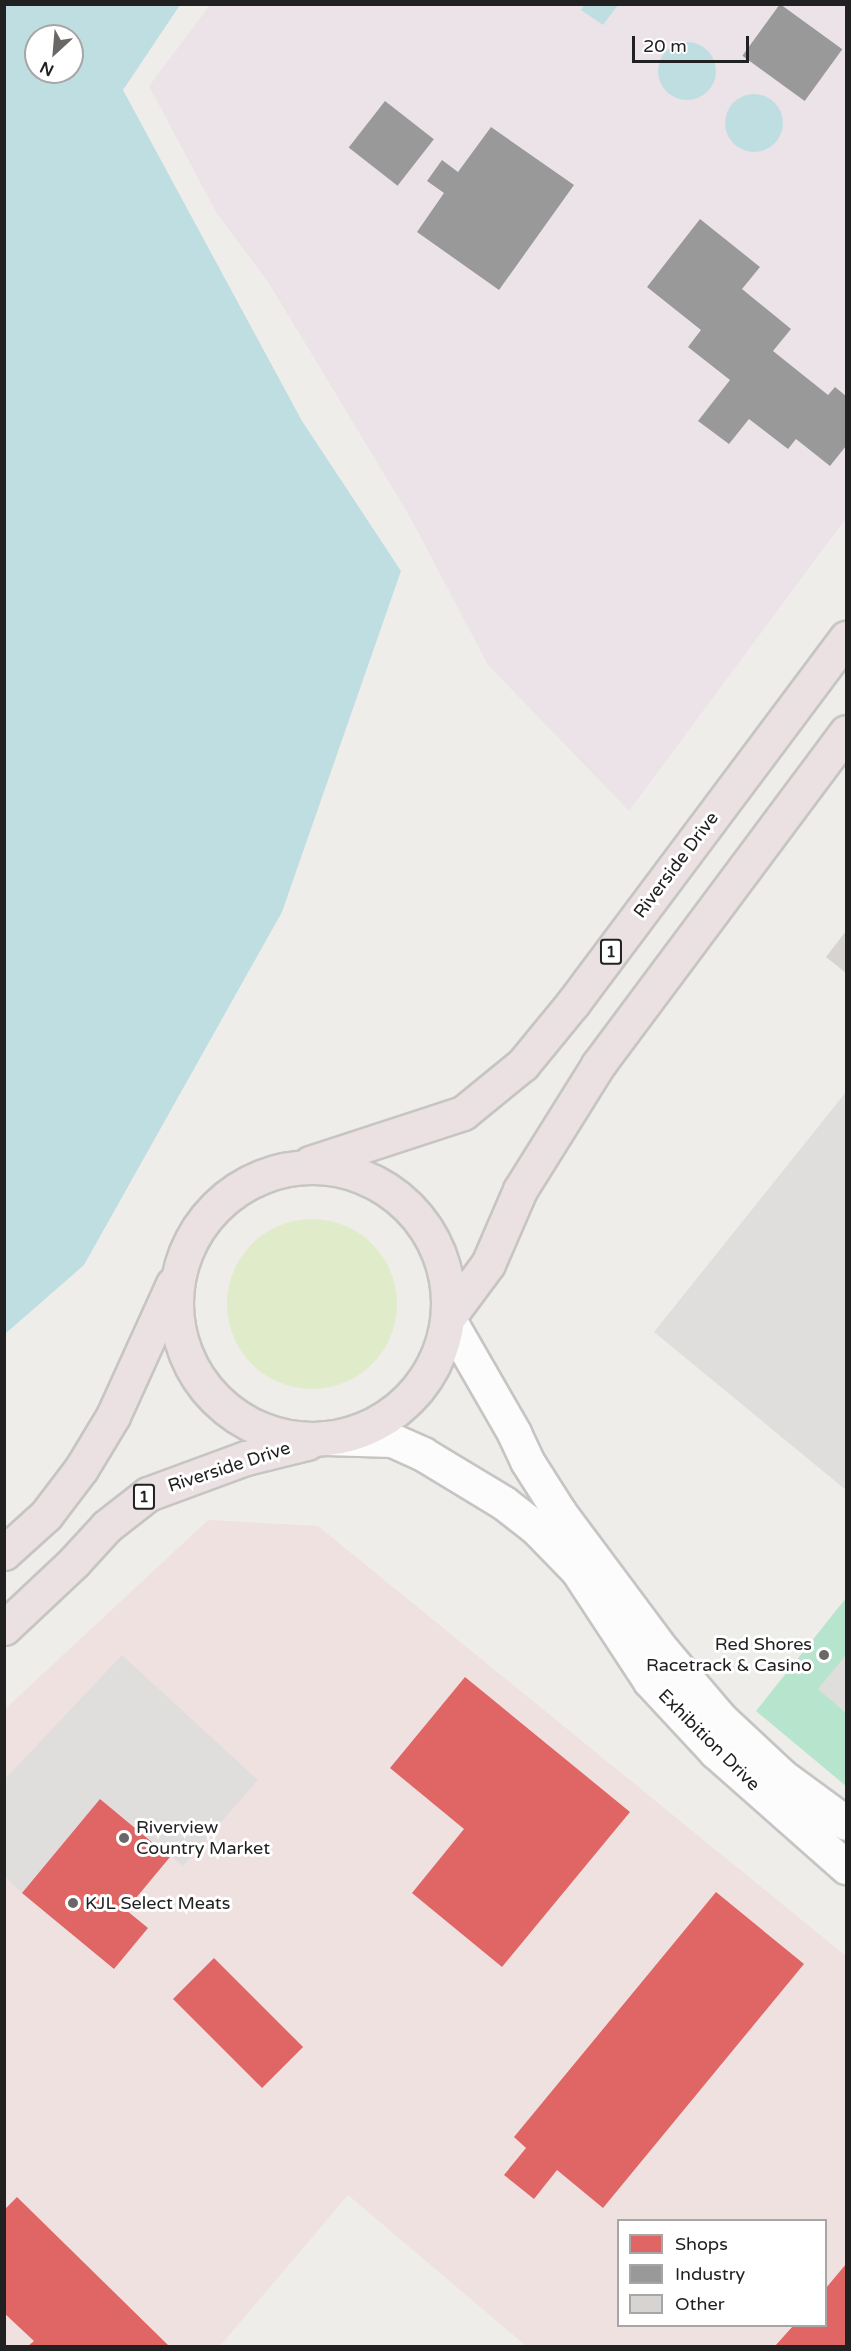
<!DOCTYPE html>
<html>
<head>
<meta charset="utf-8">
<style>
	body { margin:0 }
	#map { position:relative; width:851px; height:2351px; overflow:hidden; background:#efedea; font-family:"Varela Round",sans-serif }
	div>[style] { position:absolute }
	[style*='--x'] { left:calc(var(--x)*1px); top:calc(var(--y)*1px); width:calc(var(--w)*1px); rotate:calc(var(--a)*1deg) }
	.commercial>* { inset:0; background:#f0e1e1 }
	.industrial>* { inset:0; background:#ece3e9 }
	.grass>* { inset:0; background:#e0ebca }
	.round { border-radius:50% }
	.pitch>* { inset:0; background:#b7e4cc }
	.parking>* { inset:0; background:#dfdedd }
	.water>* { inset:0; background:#bfdee1 }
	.shops>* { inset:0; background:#e06666; transform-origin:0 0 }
	.industry>* { inset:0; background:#999; transform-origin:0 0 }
	.building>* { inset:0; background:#d6d3d1 }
	.roads { filter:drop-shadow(2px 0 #c6c5c4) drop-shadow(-2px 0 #c6c5c4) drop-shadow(0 2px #c6c5c4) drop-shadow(0 -2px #c6c5c4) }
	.minor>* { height:33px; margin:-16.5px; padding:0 16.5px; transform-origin:16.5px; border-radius:16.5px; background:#fdfcfc }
	.highway>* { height:33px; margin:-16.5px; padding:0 16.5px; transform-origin:16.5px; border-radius:16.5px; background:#ebe1e3 }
	.highway>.ring { margin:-16.5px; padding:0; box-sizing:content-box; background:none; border:33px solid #ebe1e3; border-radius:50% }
	.dots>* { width:16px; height:16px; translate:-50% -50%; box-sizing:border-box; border:3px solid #fff; border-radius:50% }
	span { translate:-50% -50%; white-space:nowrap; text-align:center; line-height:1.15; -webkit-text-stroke:6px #fff; paint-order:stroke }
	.shield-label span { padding:2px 4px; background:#fff; border:2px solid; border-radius:4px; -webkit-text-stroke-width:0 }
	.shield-label { font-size:16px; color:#212121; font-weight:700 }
	.street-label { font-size:18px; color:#212121 }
	.poi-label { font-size:18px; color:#212121 }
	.right { translate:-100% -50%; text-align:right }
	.left { translate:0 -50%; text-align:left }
	.frame { position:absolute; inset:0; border:6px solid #212121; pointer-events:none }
	.legend { position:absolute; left:617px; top:2219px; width:210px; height:108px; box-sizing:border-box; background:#fff; border:2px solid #a6a6a6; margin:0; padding:8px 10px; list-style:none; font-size:18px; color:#212121 }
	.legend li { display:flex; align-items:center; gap:12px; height:30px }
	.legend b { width:30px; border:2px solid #a6a6a6 }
	.north { position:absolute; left:24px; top:24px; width:60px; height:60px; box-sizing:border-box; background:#fff; border:2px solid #a6a6a6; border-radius:50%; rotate:206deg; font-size:16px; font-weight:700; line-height:24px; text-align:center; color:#212121 }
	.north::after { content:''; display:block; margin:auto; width:21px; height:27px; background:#696867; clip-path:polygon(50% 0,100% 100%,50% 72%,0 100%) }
	.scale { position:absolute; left:632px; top:36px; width:117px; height:27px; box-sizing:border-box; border:3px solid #212121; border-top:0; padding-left:8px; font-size:18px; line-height:21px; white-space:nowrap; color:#212121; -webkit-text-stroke:4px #fff; paint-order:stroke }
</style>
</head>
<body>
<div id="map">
	<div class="commercial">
		<div style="clip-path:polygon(evenodd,208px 1520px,318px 1526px,846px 1956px,846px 2346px,526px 2346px,348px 2195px,220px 2346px,5px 2346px,5px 1709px,208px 1520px,618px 2220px,826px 2220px,826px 2326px,618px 2326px,618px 2220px)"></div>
	</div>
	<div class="industrial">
		<div style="clip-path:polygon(210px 5px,846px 5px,846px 518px,629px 811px,488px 665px,410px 517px,270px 285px,216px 212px,149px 86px)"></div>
	</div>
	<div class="grass">
		<div class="round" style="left:227px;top:1219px;width:170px;height:170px"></div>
	</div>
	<div class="pitch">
		<div style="clip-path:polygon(846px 1598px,846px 1786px,756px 1711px)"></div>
	</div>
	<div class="parking">
		<div style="clip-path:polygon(846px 1092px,846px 1490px,654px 1332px)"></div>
		<div style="clip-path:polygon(122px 1655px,258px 1780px,183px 1866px,100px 1799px,22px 1893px,5px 1877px,4px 1780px)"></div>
		<div style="clip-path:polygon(846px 1655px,846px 1713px,818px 1689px)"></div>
	</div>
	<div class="water">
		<div style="clip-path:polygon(evenodd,5px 4px,180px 5px,123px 90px,302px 421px,401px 571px,282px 912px,84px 1265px,5px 1334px,5px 4px,36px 36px,72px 36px,72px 72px,36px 72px,36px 36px)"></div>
		<div style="clip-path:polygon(585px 4px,618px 4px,618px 5px,603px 25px,581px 10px)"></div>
		<div class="round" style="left:658px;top:42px;width:58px;height:58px"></div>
		<div class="round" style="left:725px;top:94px;width:58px;height:58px"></div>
	</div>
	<div class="shops">
		<div style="clip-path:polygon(465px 1677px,630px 1812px,502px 1967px,412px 1893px,464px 1829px,390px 1768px)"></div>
		<div style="clip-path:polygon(100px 1799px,170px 1857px,126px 1910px,148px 1928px,114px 1969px,22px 1893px)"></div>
		<div style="clip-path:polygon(716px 1892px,804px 1964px,603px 2208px,557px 2170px,534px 2199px,504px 2175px,526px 2148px,514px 2137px)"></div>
		<div style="left:214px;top:1958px;width:126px;height:58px;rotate:45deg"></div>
		<div style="clip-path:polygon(17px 2197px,169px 2346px,28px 2346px,34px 2341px,4px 2313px,4px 2210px)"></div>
		<div style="clip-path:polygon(846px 2264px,846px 2346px,775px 2346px,793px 2326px,826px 2326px,826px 2288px)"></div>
	</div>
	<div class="industry">
		<div style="left:780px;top:4px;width:77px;height:64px;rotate:36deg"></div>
		<div style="left:385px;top:101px;width:62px;height:59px;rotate:38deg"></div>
		<div style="clip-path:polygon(491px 127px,574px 185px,499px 290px,417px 232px,444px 193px,427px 181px,442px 160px,458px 172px)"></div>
		<div style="clip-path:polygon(700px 219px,760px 267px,742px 289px,791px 329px,773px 351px,828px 395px,835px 387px,846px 396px,846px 446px,830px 466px,796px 439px,788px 449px,749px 419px,729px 444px,698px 421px,730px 380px,688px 347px,701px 330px,647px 287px)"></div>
	</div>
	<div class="building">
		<div style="clip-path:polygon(846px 931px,846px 973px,826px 957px)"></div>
	</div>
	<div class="roads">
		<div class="minor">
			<div style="--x:448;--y:1318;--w:133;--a:60.1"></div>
			<div style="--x:514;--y:1433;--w:31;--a:65"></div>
			<div style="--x:527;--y:1461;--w:62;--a:57.6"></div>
			<div style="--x:560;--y:1513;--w:172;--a:53.3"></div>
			<div style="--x:663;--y:1651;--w:88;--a:49.6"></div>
			<div style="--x:720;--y:1718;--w:85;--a:43.1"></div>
			<div style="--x:782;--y:1776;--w:79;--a:36.3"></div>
			<div style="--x:326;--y:1438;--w:66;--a:1.7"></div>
			<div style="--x:392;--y:1440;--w:34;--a:24"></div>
			<div style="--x:423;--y:1454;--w:95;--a:31.2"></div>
			<div style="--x:504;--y:1503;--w:39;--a:38"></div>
			<div style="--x:535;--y:1527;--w:60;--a:45.7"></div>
			<div style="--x:577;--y:1570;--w:133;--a:56.7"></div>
			<div style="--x:650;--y:1681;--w:97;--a:47.1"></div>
			<div style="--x:716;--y:1752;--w:174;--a:41.5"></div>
		</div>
		<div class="highway">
			<div style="--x:310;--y:1163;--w:161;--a:-18.1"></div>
			<div style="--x:463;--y:1113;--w:77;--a:-39.2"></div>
			<div style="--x:523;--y:1064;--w:79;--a:-50.7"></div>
			<div style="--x:573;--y:1003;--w:456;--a:-53.2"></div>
			<div class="ring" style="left:176px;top:1167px;width:239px;height:239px"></div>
			<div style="--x:448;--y:1318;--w:67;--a:-53.5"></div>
			<div style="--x:488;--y:1264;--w:81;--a:-66.6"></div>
			<div style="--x:520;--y:1190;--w:147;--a:-58"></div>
			<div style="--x:598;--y:1065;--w:415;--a:-53.3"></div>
			<div style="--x:4;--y:1553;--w:57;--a:-42.1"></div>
			<div style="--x:46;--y:1515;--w:58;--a:-52.7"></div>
			<div style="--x:81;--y:1469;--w:62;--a:-58.9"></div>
			<div style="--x:113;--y:1416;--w:145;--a:-65.6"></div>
			<div style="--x:4;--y:1628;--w:96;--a:-43.3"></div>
			<div style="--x:74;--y:1562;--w:49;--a:-47.5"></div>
			<div style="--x:107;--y:1526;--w:52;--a:-38"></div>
			<div style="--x:148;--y:1494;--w:104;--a:-20.2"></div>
			<div style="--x:246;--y:1458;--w:63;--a:-13.8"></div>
		</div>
	</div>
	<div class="dots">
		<div style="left:824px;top:1655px;background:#696867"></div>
		<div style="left:124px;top:1838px;background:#696867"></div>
		<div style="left:73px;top:1903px;background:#696867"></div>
	</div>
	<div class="shield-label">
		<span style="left:611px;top:952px">1</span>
		<span style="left:144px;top:1497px">1</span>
	</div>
	<div class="street-label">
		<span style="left:676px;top:865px;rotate:-53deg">Riverside Drive</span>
		<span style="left:229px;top:1467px;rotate:-18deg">Riverside Drive</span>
		<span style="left:709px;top:1740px;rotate:45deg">Exhibition Drive</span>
	</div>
	<div class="poi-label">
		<span class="right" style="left:812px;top:1655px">Red Shores<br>Racetrack &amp; Casino</span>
		<span class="left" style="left:136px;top:1838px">Riverview<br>Country Market</span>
		<span class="left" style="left:85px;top:1903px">KJL Select Meats</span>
	</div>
	<div class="frame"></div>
	<ul class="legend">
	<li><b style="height:16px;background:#e06666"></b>Shops</li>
	<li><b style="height:16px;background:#999"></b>Industry</li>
	<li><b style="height:16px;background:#d6d3d1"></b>Other</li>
	</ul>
	<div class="north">N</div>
	<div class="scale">20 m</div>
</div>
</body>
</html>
